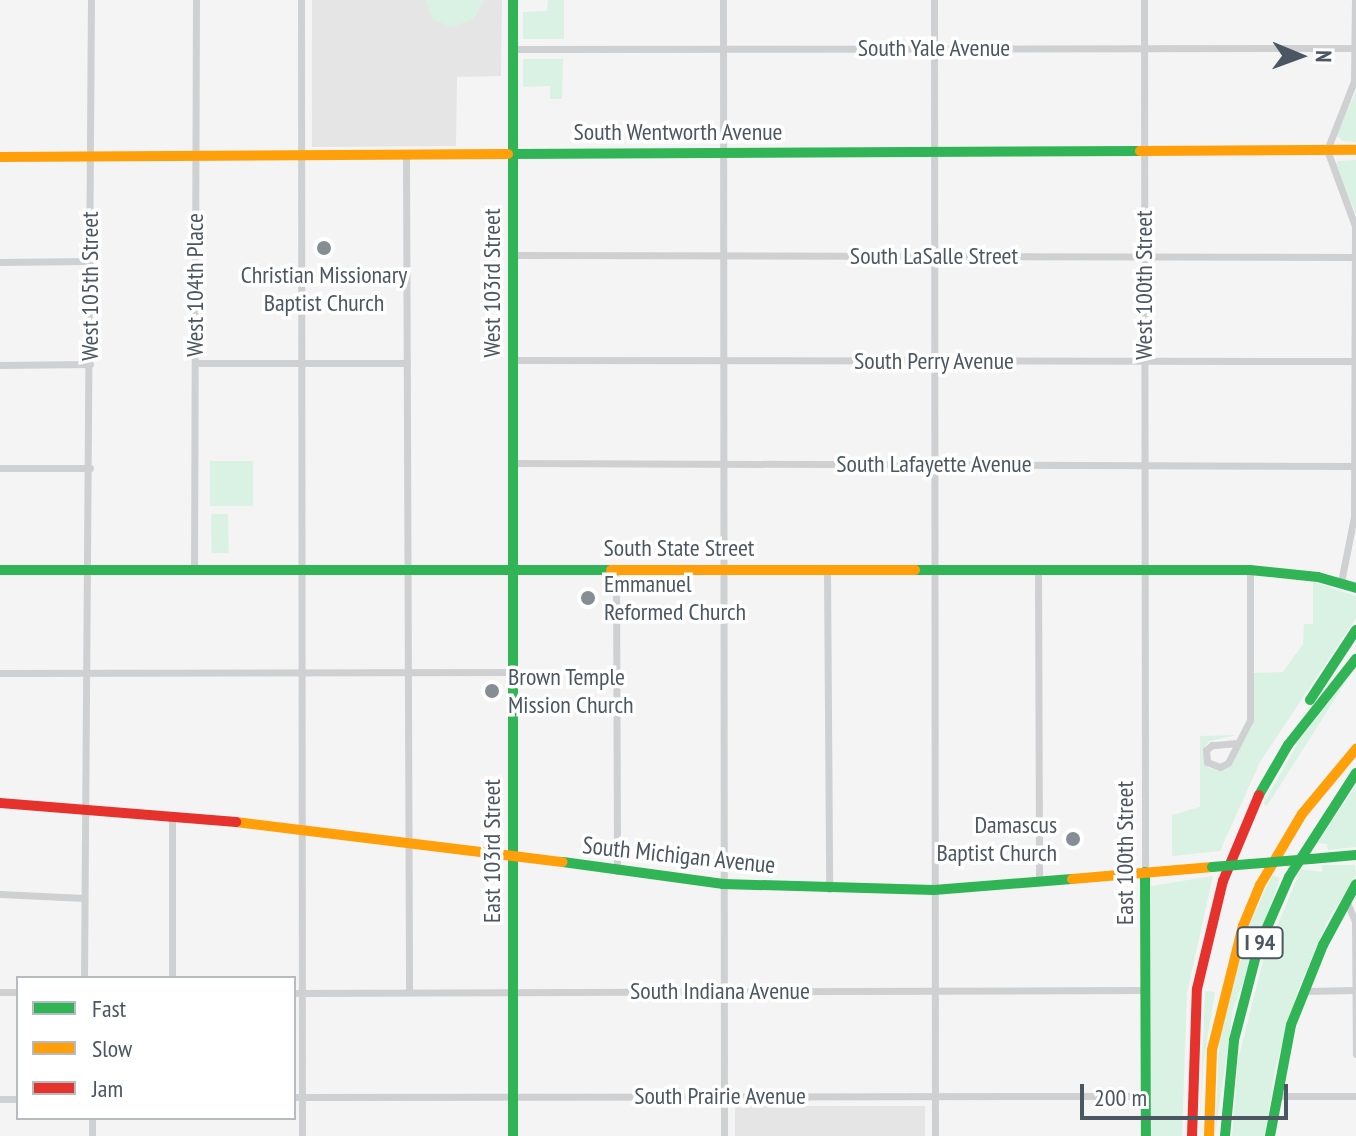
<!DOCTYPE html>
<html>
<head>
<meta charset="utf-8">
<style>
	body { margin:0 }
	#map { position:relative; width:1356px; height:1136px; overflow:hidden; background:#f4f4f4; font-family:"PT Sans Narrow",sans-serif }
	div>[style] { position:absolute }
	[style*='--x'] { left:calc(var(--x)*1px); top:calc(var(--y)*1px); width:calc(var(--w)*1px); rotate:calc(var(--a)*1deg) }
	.education>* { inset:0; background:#e6e5e6; transform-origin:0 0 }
	.green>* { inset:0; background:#d9f2e3; transform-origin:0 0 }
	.street>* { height:7px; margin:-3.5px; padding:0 3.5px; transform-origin:3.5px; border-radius:3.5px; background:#ced0d2 }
	.fast>* { height:10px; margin:-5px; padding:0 5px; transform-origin:5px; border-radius:5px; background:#30b455 }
	.slow>* { height:10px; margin:-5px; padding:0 5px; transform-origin:5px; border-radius:5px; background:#ff9f0a }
	.jam>* { height:10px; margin:-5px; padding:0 5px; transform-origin:5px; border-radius:5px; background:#e5322d }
	.fast-bridge>* { height:10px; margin:-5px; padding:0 5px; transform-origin:5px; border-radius:5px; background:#30b455 }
	.dots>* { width:22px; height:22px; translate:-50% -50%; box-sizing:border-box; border:4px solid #fff; border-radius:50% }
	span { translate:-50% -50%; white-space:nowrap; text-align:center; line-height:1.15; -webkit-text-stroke:7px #fff; paint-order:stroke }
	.shield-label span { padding:2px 6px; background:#fff; border:2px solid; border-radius:6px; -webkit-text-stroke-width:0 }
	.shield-label { font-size:22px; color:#4a5661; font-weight:700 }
	.street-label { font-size:24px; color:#4a5661 }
	.poi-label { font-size:24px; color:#4a5661 }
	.left { translate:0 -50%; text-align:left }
	.right { translate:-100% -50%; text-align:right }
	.legend { position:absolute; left:16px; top:976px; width:280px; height:144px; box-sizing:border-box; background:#fff; border:2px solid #b7bbc0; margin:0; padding:10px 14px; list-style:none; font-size:24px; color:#4a5661 }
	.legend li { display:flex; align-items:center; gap:16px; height:40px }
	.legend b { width:40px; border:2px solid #b7bbc0 }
	.north { position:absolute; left:1260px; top:16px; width:80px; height:80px; -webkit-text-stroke:6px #fff; paint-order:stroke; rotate:91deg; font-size:22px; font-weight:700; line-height:32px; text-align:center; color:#4a5661 }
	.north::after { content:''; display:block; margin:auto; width:28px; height:36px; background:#4a5661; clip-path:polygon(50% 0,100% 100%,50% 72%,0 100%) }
	.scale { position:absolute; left:1080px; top:1084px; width:208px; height:36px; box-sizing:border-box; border:4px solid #4a5661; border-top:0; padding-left:10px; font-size:24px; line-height:28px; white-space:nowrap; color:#4a5661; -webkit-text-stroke:6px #fff; paint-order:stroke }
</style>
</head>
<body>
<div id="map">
	<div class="education">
		<div style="clip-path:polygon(312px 0,502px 0,501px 76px,457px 77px,456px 146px,312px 147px)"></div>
		<div style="left:735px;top:1106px;width:190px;height:30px"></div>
	</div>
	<div class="green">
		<div style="clip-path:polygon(426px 0,485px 0,473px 19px,452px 27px,433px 20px)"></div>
		<div style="clip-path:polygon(548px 0,564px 0,564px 39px,523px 39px,523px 12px,547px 11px)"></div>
		<div style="clip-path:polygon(523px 59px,563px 59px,562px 99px,550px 99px,550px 86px,523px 87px)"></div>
		<div style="clip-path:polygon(1356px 91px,1356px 142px,1343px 141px,1336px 135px)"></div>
		<div style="clip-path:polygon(1356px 160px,1356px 214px,1335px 166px,1338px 161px)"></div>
		<div style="left:210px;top:461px;width:43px;height:45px"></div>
		<div style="left:228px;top:514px;width:39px;height:17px;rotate:89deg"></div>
		<div style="clip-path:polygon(1313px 582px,1356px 596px,1356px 618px,1260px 762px,1220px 851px,1172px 856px,1172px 815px,1200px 807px,1200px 736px,1237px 735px,1209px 741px,1202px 751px,1208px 768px,1220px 770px,1232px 763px,1253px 724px,1253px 673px,1283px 672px,1303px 644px,1304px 624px,1313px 624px)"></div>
		<div style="clip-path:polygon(1350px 675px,1267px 806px,1263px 804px,1300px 739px)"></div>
		<div style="clip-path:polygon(1356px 786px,1356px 847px,1328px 850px,1327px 844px,1317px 843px)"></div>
		<div style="clip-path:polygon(1322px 865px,1355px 865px,1356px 875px,1327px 922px,1298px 990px,1275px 1069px,1265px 1136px,1232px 1136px,1238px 1060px,1264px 957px,1301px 869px,1322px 872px)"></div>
		<div style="clip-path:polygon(1272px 875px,1280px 878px,1233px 1010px,1215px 1136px,1219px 1040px,1250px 923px)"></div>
		<div style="clip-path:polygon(1213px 876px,1187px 993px,1182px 1136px,1151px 1136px,1151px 886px)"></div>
		<div style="clip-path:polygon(1205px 991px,1215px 992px,1203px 1065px,1199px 1136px)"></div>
	</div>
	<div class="street">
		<div style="--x:301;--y:0;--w:1136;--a:89.95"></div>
		<div style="--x:723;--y:0;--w:1136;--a:89.95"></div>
		<div style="--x:934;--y:0;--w:1136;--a:89.95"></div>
		<div style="--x:1144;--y:0;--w:872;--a:89.93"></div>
		<div style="--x:513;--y:49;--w:842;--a:-0.07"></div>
		<div style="--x:406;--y:156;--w:836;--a:89.79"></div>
		<div style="--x:512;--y:255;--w:844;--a:0.14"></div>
		<div style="--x:0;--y:262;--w:90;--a:-0.6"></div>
		<div style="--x:512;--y:360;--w:844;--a:0.07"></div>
		<div style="--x:195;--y:363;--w:212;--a:0"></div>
		<div style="--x:0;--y:365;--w:90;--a:-0.6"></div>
		<div style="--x:512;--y:463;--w:844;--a:0.2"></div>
		<div style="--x:0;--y:468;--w:90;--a:0"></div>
		<div style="--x:616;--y:568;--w:303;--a:89.8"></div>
		<div style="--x:827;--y:569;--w:320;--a:89.6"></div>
		<div style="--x:1038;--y:569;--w:311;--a:89.8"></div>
		<div style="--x:194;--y:570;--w:570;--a:-89.8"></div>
		<div style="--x:1341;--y:582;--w:66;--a:-78.7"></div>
		<div style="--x:1354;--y:517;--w:291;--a:-89.8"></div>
		<div style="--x:1355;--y:226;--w:81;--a:-110.2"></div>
		<div style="--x:1327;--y:150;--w:74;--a:-68.6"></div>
		<div style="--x:1354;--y:81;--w:81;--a:-89.3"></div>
		<div style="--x:0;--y:673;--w:512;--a:-0.11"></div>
		<div style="--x:1237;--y:743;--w:25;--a:175"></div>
		<div style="--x:1212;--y:745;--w:8;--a:140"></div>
		<div style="--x:1206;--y:750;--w:12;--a:85"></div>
		<div style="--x:1207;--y:762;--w:14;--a:21"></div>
		<div style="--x:1220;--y:767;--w:9;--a:-27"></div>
		<div style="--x:1228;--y:763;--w:48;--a:-62.9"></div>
		<div style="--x:1250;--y:720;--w:150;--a:-90"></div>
		<div style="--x:172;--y:817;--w:161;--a:90"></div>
		<div style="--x:0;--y:894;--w:84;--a:2.7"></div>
		<div style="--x:1346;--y:900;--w:23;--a:67"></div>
		<div style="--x:1355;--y:921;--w:133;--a:89.6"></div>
		<div style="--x:84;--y:978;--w:978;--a:-89.59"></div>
		<div style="--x:1304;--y:991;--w:52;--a:-1.1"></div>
		<div style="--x:0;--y:992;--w:18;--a:0"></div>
		<div style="--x:294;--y:993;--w:851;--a:-0.2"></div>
		<div style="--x:1276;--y:1096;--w:80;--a:0"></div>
		<div style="--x:294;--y:1097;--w:852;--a:-0.07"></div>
		<div style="--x:0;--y:1099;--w:18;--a:0"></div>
		<div style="--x:92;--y:1118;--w:18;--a:90"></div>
	</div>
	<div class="fast">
		<div style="--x:513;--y:0;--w:1136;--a:90"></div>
		<div style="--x:508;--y:154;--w:632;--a:-0.27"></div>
		<div style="--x:0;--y:570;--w:611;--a:0"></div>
		<div style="--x:915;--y:570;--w:335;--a:0"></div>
		<div style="--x:1250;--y:570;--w:68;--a:5.9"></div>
		<div style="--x:1318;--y:577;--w:40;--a:16"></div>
		<div style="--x:1310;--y:700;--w:84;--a:-56.7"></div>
		<div style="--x:1259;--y:795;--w:58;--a:-59.9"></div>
		<div style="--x:1288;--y:745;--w:110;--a:-51.7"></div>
		<div style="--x:1311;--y:859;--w:45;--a:-5.1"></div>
		<div style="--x:563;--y:862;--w:162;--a:7.8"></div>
		<div style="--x:723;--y:884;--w:211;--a:1.6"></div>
		<div style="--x:934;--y:890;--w:138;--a:-4.6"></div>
		<div style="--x:1145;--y:872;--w:264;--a:89.8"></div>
		<div style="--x:1225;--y:1136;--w:96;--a:-84.6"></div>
		<div style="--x:1234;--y:1040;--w:95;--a:-75.4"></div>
		<div style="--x:1258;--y:948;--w:77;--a:-66.4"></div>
		<div style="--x:1289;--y:877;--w:124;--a:-57.2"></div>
		<div style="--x:1270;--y:1136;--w:113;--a:-79.3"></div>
		<div style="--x:1291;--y:1025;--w:86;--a:-68.2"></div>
		<div style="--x:1323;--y:945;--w:69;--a:-61.6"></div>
	</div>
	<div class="slow">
		<div style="--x:1140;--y:151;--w:216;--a:-0.3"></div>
		<div style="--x:0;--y:157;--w:508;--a:-0.34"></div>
		<div style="--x:611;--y:570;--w:304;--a:0"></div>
		<div style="--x:236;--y:822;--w:329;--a:7"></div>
		<div style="--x:1072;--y:879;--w:141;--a:-4.9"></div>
		<div style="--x:1209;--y:1136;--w:86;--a:-88"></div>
		<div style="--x:1212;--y:1050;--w:128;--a:-76"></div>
		<div style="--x:1243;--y:926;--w:44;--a:-67.5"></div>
		<div style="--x:1260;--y:885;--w:82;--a:-59.4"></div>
		<div style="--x:1302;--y:814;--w:85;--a:-50.3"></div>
	</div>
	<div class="jam">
		<div style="--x:0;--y:803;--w:237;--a:4.6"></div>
		<div style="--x:1192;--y:1136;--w:147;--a:-88.1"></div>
		<div style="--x:1197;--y:989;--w:111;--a:-76.5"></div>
		<div style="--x:1223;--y:881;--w:93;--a:-67.3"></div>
	</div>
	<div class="fast-bridge">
		<div style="--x:1212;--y:867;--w:99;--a:-4.6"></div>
	</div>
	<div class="dots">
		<div style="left:324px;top:248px;background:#868d94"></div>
		<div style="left:588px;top:598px;background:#868d94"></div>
		<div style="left:492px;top:691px;background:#868d94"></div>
		<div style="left:1073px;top:839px;background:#868d94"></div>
	</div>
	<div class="shield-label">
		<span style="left:1260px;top:943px">I 94</span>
	</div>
	<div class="street-label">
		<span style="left:934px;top:48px">South Yale Avenue</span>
		<span style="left:678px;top:132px">South Wentworth Avenue</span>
		<span style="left:934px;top:256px">South LaSalle Street</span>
		<span style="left:492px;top:283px;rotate:-90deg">West 103rd Street</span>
		<span style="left:195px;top:285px;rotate:-90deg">West 104th Place</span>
		<span style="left:1144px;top:285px;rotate:-90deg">West 100th Street</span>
		<span style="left:90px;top:286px;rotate:-90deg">West 105th Street</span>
		<span style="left:934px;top:361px">South Perry Avenue</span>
		<span style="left:934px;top:464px">South Lafayette Avenue</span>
		<span style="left:679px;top:548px">South State Street</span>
		<span style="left:492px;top:851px;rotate:-90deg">East 103rd Street</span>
		<span style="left:1125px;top:853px;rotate:-90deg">East 100th Street</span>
		<span style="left:679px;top:855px;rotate:6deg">South Michigan Avenue</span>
		<span style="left:720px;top:991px">South Indiana Avenue</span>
		<span style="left:720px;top:1096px">South Prairie Avenue</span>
	</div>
	<div class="poi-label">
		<span style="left:324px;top:289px">Christian Missionary<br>Baptist Church</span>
		<span class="left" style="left:604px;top:598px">Emmanuel<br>Reformed Church</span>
		<span class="left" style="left:508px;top:691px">Brown Temple<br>Mission Church</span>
		<span class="right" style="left:1057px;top:839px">Damascus<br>Baptist Church</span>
	</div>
	<ul class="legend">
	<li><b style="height:10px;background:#30b455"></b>Fast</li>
	<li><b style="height:10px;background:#ff9f0a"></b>Slow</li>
	<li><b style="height:10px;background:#e5322d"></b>Jam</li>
	</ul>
	<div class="north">N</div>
	<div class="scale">200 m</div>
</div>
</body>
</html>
